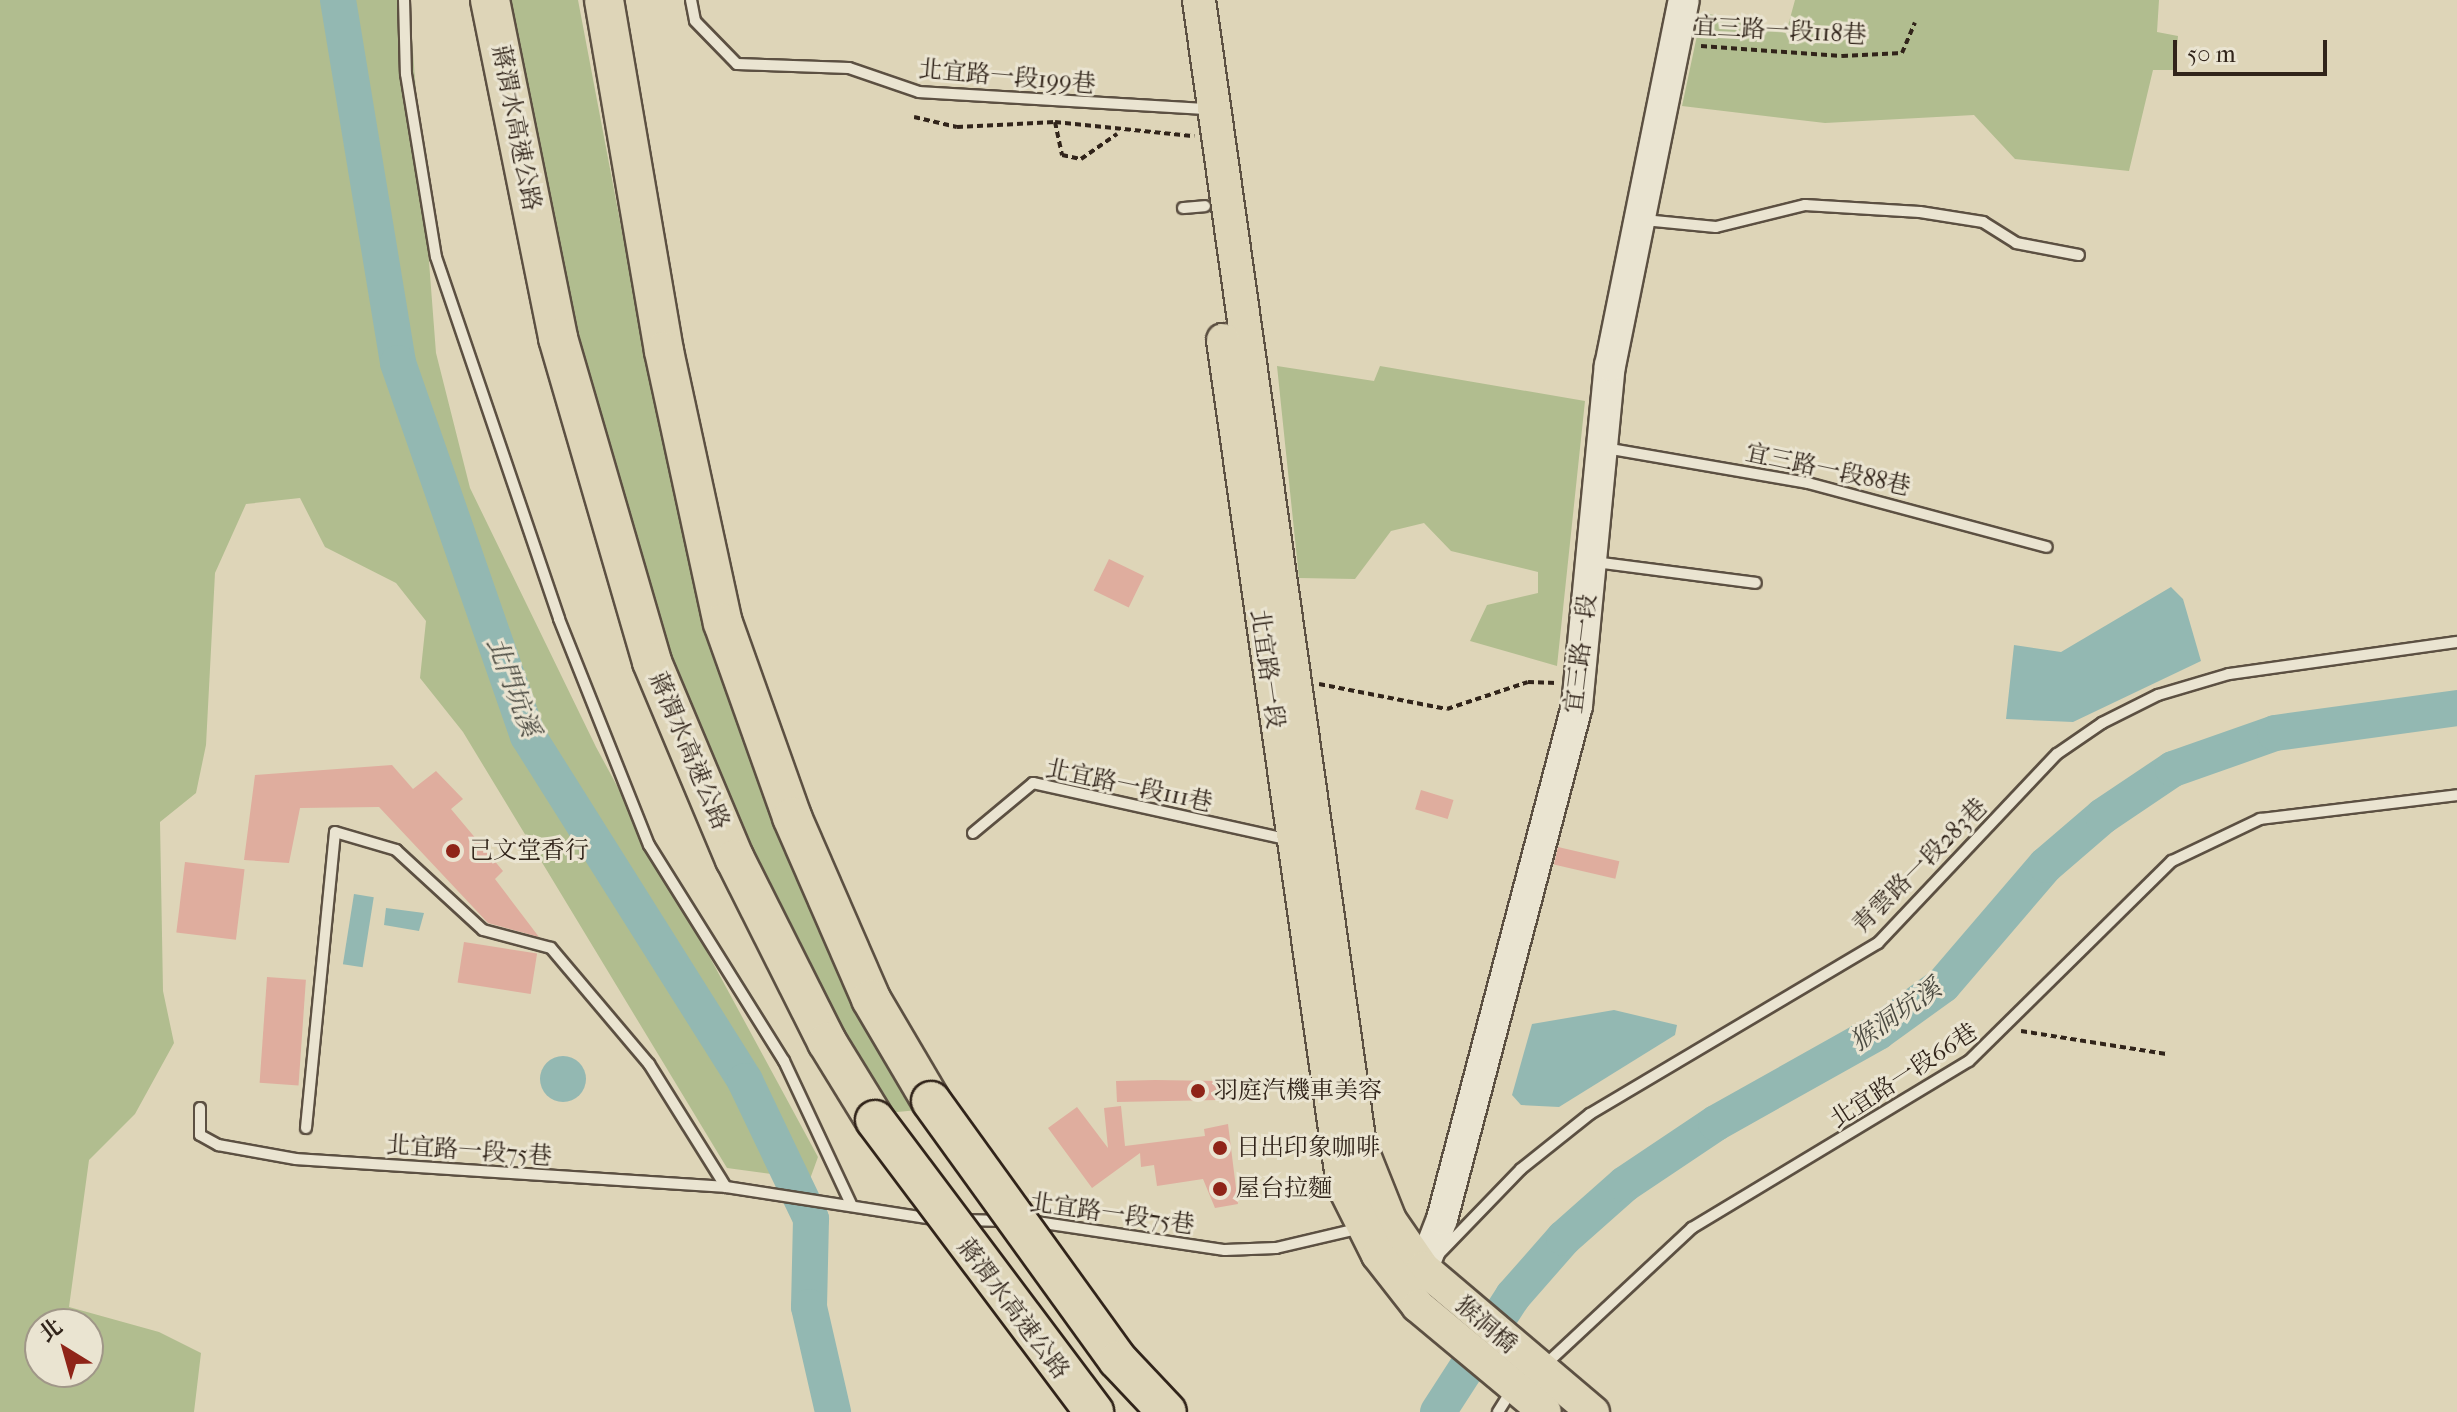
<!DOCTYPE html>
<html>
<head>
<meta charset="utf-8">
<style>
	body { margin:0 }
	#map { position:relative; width:2457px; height:1412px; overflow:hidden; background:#ded5b8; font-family:"IM FELL French Canon","Noto Serif TC",serif }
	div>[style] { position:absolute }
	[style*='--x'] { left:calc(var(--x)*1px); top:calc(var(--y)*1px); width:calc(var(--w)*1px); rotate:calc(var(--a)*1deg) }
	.green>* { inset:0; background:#b1bd8f }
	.water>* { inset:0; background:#93b8b2; transform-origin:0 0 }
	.round { border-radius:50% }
	.river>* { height:36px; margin:-18px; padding:0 18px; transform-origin:18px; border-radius:18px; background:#93b8b2 }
	.building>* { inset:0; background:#dfad9e; transform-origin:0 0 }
	.path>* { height:4px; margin-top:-2px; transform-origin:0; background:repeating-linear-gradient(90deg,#31241a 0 6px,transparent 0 10px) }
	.roads { filter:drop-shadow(2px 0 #5c5042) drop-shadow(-2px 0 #5c5042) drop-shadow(0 2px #5c5042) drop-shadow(0 -2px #5c5042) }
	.lane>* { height:10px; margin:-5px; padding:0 5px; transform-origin:5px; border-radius:5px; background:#eae4d1 }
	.secondary>* { height:30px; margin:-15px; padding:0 15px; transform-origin:15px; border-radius:15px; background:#eae4d1 }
	.primary>* { height:32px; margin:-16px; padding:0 16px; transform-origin:16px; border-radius:16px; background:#ded5b8 }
	.highway>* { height:38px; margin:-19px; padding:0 19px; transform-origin:19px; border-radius:19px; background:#ded5b8 }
	.bridges { filter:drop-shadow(2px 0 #31241a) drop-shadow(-2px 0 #31241a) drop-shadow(0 2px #31241a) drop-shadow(0 -2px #31241a) }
	.highway-bridge>* { height:38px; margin:-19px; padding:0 19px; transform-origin:19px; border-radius:19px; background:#ded5b8 }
	.dots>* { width:22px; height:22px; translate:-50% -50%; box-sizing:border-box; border:4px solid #eae4d1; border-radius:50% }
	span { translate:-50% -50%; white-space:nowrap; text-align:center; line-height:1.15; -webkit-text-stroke:6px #eae4d1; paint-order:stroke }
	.street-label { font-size:24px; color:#31241a }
	.poi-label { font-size:24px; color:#31241a }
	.left { translate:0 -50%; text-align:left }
	.water-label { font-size:26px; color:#4a4940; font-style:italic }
	.north { position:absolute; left:24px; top:1308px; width:80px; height:80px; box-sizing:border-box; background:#eae4d1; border:2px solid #a09788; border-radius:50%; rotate:323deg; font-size:22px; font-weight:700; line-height:32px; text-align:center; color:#31241a }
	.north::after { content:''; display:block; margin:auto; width:28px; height:36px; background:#8f2418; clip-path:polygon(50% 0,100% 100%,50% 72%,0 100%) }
	.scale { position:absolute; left:2173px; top:40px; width:154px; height:36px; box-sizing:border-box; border:4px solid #31241a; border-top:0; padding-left:10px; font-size:24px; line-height:28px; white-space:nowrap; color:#31241a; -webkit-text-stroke:6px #eae4d1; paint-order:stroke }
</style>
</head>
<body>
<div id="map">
	<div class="green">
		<div style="clip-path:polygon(evenodd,0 0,409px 0,436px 353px,470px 488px,596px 747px,818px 1157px,810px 1179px,727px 1168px,463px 732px,420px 678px,426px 621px,396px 583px,325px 547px,300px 498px,246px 504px,215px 573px,206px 745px,196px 793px,160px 822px,163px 991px,174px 1043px,135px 1114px,89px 1160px,69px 1307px,159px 1332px,201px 1353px,194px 1412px,0 1412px,0 0,40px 1324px,88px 1324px,88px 1372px,40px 1372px,40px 1324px)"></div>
		<div style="clip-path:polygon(507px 0,578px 0,656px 411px,702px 602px,918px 1110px,887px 1113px,784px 930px,654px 628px,608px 469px)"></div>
		<div style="clip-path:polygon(1795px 0,2159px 0,2157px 32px,2178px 36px,2175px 70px,2153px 70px,2129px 171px,2015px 159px,1974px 115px,1825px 123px,1682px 106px,1702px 12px,1786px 33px)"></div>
		<div style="clip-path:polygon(1277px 366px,1374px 381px,1380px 366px,1585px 401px,1557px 666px,1470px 641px,1487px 605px,1538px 593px,1538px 572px,1451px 551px,1424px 523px,1391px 531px,1355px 579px,1299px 578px)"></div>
	</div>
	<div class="water">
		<div style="clip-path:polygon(2171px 587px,2183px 599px,2201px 661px,2073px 722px,2006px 719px,2014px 645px,2061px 652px)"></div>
		<div style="left:354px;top:894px;width:20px;height:71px;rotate:9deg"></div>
		<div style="clip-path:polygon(386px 908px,424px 913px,419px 931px,384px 925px)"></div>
		<div style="clip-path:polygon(1614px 1010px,1677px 1025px,1675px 1035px,1559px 1107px,1521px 1105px,1512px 1095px,1532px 1024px)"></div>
		<div class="round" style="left:540px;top:1056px;width:46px;height:46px"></div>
	</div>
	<div class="river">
		<div style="--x:338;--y:0;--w:368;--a:80.6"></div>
		<div style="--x:398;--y:363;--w:395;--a:70.8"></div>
		<div style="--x:528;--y:736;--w:408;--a:57.8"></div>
		<div style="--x:745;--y:1081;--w:153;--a:64.4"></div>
		<div style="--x:811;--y:1219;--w:88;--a:91.3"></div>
		<div style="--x:809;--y:1307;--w:108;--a:77.1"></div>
		<div style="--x:1438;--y:1412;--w:138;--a:-57.1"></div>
		<div style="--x:1513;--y:1296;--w:77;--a:-48.7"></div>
		<div style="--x:1564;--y:1238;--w:81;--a:-41.5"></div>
		<div style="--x:1625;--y:1184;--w:110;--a:-33.8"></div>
		<div style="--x:1716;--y:1123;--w:186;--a:-29.3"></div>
		<div style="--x:1878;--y:1032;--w:80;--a:-35.9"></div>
		<div style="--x:1943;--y:985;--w:158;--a:-49.4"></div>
		<div style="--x:2046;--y:865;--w:75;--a:-40.7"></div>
		<div style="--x:2103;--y:816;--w:84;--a:-33.9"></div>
		<div style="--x:2173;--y:769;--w:108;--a:-19.4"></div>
		<div style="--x:2275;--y:733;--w:184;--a:-7.8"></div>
	</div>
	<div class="building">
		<div style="left:1109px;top:559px;width:39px;height:35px;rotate:26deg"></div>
		<div style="clip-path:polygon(392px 765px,413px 789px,436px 771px,463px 799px,451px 809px,503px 871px,495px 879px,539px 937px,488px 923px,379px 807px,300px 808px,289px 863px,244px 860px,255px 775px)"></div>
		<div style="left:1421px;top:790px;width:34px;height:20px;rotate:17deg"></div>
		<div style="left:1558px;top:847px;width:63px;height:18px;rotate:13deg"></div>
		<div style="left:185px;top:862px;width:60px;height:71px;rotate:7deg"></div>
		<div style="left:464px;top:942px;width:74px;height:41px;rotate:9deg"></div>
		<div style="left:267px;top:977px;width:39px;height:106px;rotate:4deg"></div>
		<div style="clip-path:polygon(1155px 1080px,1217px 1081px,1218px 1100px,1117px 1102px,1116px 1081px)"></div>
		<div style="clip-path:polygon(1121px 1106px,1125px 1146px,1205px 1136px,1204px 1129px,1228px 1124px,1238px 1204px,1215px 1208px,1203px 1179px,1157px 1186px,1154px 1165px,1141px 1167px,1140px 1153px,1092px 1188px,1048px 1128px,1077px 1107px,1108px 1148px,1104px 1108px)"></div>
	</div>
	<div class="path">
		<div style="--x:1701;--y:46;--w:141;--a:4.1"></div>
		<div style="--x:1842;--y:56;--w:60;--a:-2.9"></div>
		<div style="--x:1902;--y:53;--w:33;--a:-67"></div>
		<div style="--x:914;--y:117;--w:44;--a:13.1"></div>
		<div style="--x:957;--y:127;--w:98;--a:-2.9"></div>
		<div style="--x:1055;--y:122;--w:140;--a:5.8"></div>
		<div style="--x:1055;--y:122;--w:34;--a:78"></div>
		<div style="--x:1062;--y:155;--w:19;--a:12"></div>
		<div style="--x:1081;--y:159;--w:44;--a:-34.8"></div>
		<div style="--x:1319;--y:684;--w:130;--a:11.1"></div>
		<div style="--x:1447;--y:709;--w:85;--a:-18.4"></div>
		<div style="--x:1528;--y:682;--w:29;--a:2"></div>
		<div style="--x:2021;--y:1031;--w:147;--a:9"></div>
	</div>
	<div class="roads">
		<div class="lane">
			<div style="--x:404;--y:0;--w:74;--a:88.5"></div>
			<div style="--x:406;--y:74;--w:185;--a:80.7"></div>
			<div style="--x:436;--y:257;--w:382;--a:71.2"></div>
			<div style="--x:559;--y:619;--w:243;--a:68.3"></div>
			<div style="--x:649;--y:845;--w:255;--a:58"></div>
			<div style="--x:784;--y:1061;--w:158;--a:64.9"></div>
			<div style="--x:691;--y:0;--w:21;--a:79"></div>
			<div style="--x:695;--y:21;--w:60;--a:45.7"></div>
			<div style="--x:737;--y:64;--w:112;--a:2"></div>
			<div style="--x:849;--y:68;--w:74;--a:18.9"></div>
			<div style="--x:919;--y:92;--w:290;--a:3.4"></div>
			<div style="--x:1183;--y:208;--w:22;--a:-5"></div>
			<div style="--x:1644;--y:220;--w:72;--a:5.6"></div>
			<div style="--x:1716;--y:227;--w:92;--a:-13.9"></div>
			<div style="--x:1805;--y:205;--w:115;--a:3.5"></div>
			<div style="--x:1920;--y:212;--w:64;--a:9"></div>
			<div style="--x:1983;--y:222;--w:39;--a:32"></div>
			<div style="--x:2016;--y:243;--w:64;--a:10.8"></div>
			<div style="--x:1605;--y:448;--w:206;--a:9.8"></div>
			<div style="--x:1808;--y:483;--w:247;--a:15"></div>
			<div style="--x:1595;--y:562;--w:162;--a:7.4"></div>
			<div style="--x:973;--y:833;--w:78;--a:-39.8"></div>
			<div style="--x:1033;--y:783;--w:263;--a:12.5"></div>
			<div style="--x:200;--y:1108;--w:27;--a:90"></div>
			<div style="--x:200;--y:1135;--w:21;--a:29"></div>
			<div style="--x:218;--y:1145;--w:79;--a:10.2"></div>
			<div style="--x:296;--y:1159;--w:431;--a:3.7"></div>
			<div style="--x:726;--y:1187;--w:215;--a:8.8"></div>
			<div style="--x:306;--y:1128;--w:297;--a:-84.4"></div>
			<div style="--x:335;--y:832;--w:64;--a:16.4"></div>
			<div style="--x:396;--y:850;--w:118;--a:42.6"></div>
			<div style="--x:483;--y:930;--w:70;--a:14.8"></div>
			<div style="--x:551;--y:948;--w:152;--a:49.8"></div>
			<div style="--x:649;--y:1064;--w:145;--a:58"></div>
			<div style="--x:962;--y:1220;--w:44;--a:1.3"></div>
			<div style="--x:1030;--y:1221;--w:197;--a:8.5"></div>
			<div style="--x:1225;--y:1250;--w:51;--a:-2.2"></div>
			<div style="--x:1276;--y:1248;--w:87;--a:-13.2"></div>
			<div style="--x:1437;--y:1256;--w:121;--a:-46"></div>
			<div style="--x:1521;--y:1169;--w:88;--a:-38.6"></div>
			<div style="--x:1590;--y:1114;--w:335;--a:-30.7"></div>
			<div style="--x:1878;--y:943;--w:260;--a:-46.6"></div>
			<div style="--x:2057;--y:754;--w:55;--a:-34.6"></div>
			<div style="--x:2102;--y:723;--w:63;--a:-26.6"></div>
			<div style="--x:2158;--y:695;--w:74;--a:-16.5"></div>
			<div style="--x:2229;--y:674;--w:230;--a:-8"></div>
			<div style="--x:1545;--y:1365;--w:201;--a:-43"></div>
			<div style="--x:1692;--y:1228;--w:323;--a:-31.1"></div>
			<div style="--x:1969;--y:1061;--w:285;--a:-44.6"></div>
			<div style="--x:2172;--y:861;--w:98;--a:-25.5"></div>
			<div style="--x:2260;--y:819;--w:198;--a:-6.9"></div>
			<div style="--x:1498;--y:1412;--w:28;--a:-58"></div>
		</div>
		<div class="secondary">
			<div style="--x:1408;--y:1281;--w:20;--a:-41"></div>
			<div style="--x:1423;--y:1268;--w:53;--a:-68.8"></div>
			<div style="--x:1442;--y:1219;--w:530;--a:-75.26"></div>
			<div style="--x:1577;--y:706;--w:342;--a:-84.5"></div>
			<div style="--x:1610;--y:366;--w:373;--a:-78.6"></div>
		</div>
		<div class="primary">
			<div style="--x:1199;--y:0;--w:1156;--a:82"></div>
			<div style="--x:1360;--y:1145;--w:81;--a:68.2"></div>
			<div style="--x:1390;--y:1220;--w:58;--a:55.5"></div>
			<div style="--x:1423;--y:1268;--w:223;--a:40.3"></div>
			<div style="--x:1223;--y:340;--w:853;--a:81.92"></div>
			<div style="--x:1343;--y:1185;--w:78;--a:63.4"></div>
			<div style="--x:1378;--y:1255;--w:65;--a:51.9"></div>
			<div style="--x:1418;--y:1306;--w:165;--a:39.8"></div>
		</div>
		<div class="highway">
			<div style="--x:490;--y:0;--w:345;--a:78.6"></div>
			<div style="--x:558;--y:338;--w:337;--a:73.8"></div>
			<div style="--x:652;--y:662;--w:214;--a:67.2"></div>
			<div style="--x:735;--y:859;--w:205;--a:63.3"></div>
			<div style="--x:827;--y:1042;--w:92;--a:58.4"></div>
			<div style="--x:604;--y:0;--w:356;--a:80.3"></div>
			<div style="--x:664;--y:351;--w:278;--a:77.8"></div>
			<div style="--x:723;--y:623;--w:206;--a:70.4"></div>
			<div style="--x:792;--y:817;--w:198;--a:66.5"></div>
			<div style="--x:871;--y:999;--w:118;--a:59.5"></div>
		</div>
	</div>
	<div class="bridges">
		<div class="highway-bridge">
			<div style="--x:931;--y:1101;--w:319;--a:54.2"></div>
			<div style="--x:1118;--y:1360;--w:71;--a:46.7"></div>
			<div style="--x:875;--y:1120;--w:365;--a:53.1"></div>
		</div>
	</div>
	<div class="dots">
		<div style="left:453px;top:851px;background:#8f2418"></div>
		<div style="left:1198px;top:1091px;background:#8f2418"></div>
		<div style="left:1220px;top:1148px;background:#8f2418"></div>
		<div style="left:1220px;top:1189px;background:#8f2418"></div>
	</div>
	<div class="street-label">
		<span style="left:1780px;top:31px;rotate:3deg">宜三路一段118巷</span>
		<span style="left:1007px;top:77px;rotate:5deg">北宜路一段199巷</span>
		<span style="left:516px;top:128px;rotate:79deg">蔣渭水高速公路</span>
		<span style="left:1828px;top:470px;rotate:12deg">宜三路一段88巷</span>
		<span style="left:1581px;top:654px;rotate:-83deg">宜三路一段</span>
		<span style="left:1267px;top:669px;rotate:82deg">北宜路一段</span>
		<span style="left:689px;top:751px;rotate:67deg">蔣渭水高速公路</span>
		<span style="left:1129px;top:786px;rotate:12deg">北宜路一段111巷</span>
		<span style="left:1920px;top:866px;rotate:-45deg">青雲路一段283巷</span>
		<span style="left:1904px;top:1076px;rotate:-33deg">北宜路一段66巷</span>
		<span style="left:469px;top:1151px;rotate:4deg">北宜路一段75巷</span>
		<span style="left:1112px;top:1214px;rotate:8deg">北宜路一段75巷</span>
		<span style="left:1013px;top:1309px;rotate:53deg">蔣渭水高速公路</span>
		<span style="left:1486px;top:1325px;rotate:41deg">猴洞橋</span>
	</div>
	<div class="poi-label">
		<span class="left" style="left:469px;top:851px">己文堂香行</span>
		<span class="left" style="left:1214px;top:1091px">羽庭汽機車美容</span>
		<span class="left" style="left:1236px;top:1148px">日出印象咖啡</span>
		<span class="left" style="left:1236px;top:1189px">屋台拉麵</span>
	</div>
	<div class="water-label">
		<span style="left:513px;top:687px;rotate:69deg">北門坑溪</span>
		<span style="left:1896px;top:1015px;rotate:-35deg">猴洞坑溪</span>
	</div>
	<div class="north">北</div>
	<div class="scale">50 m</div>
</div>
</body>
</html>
